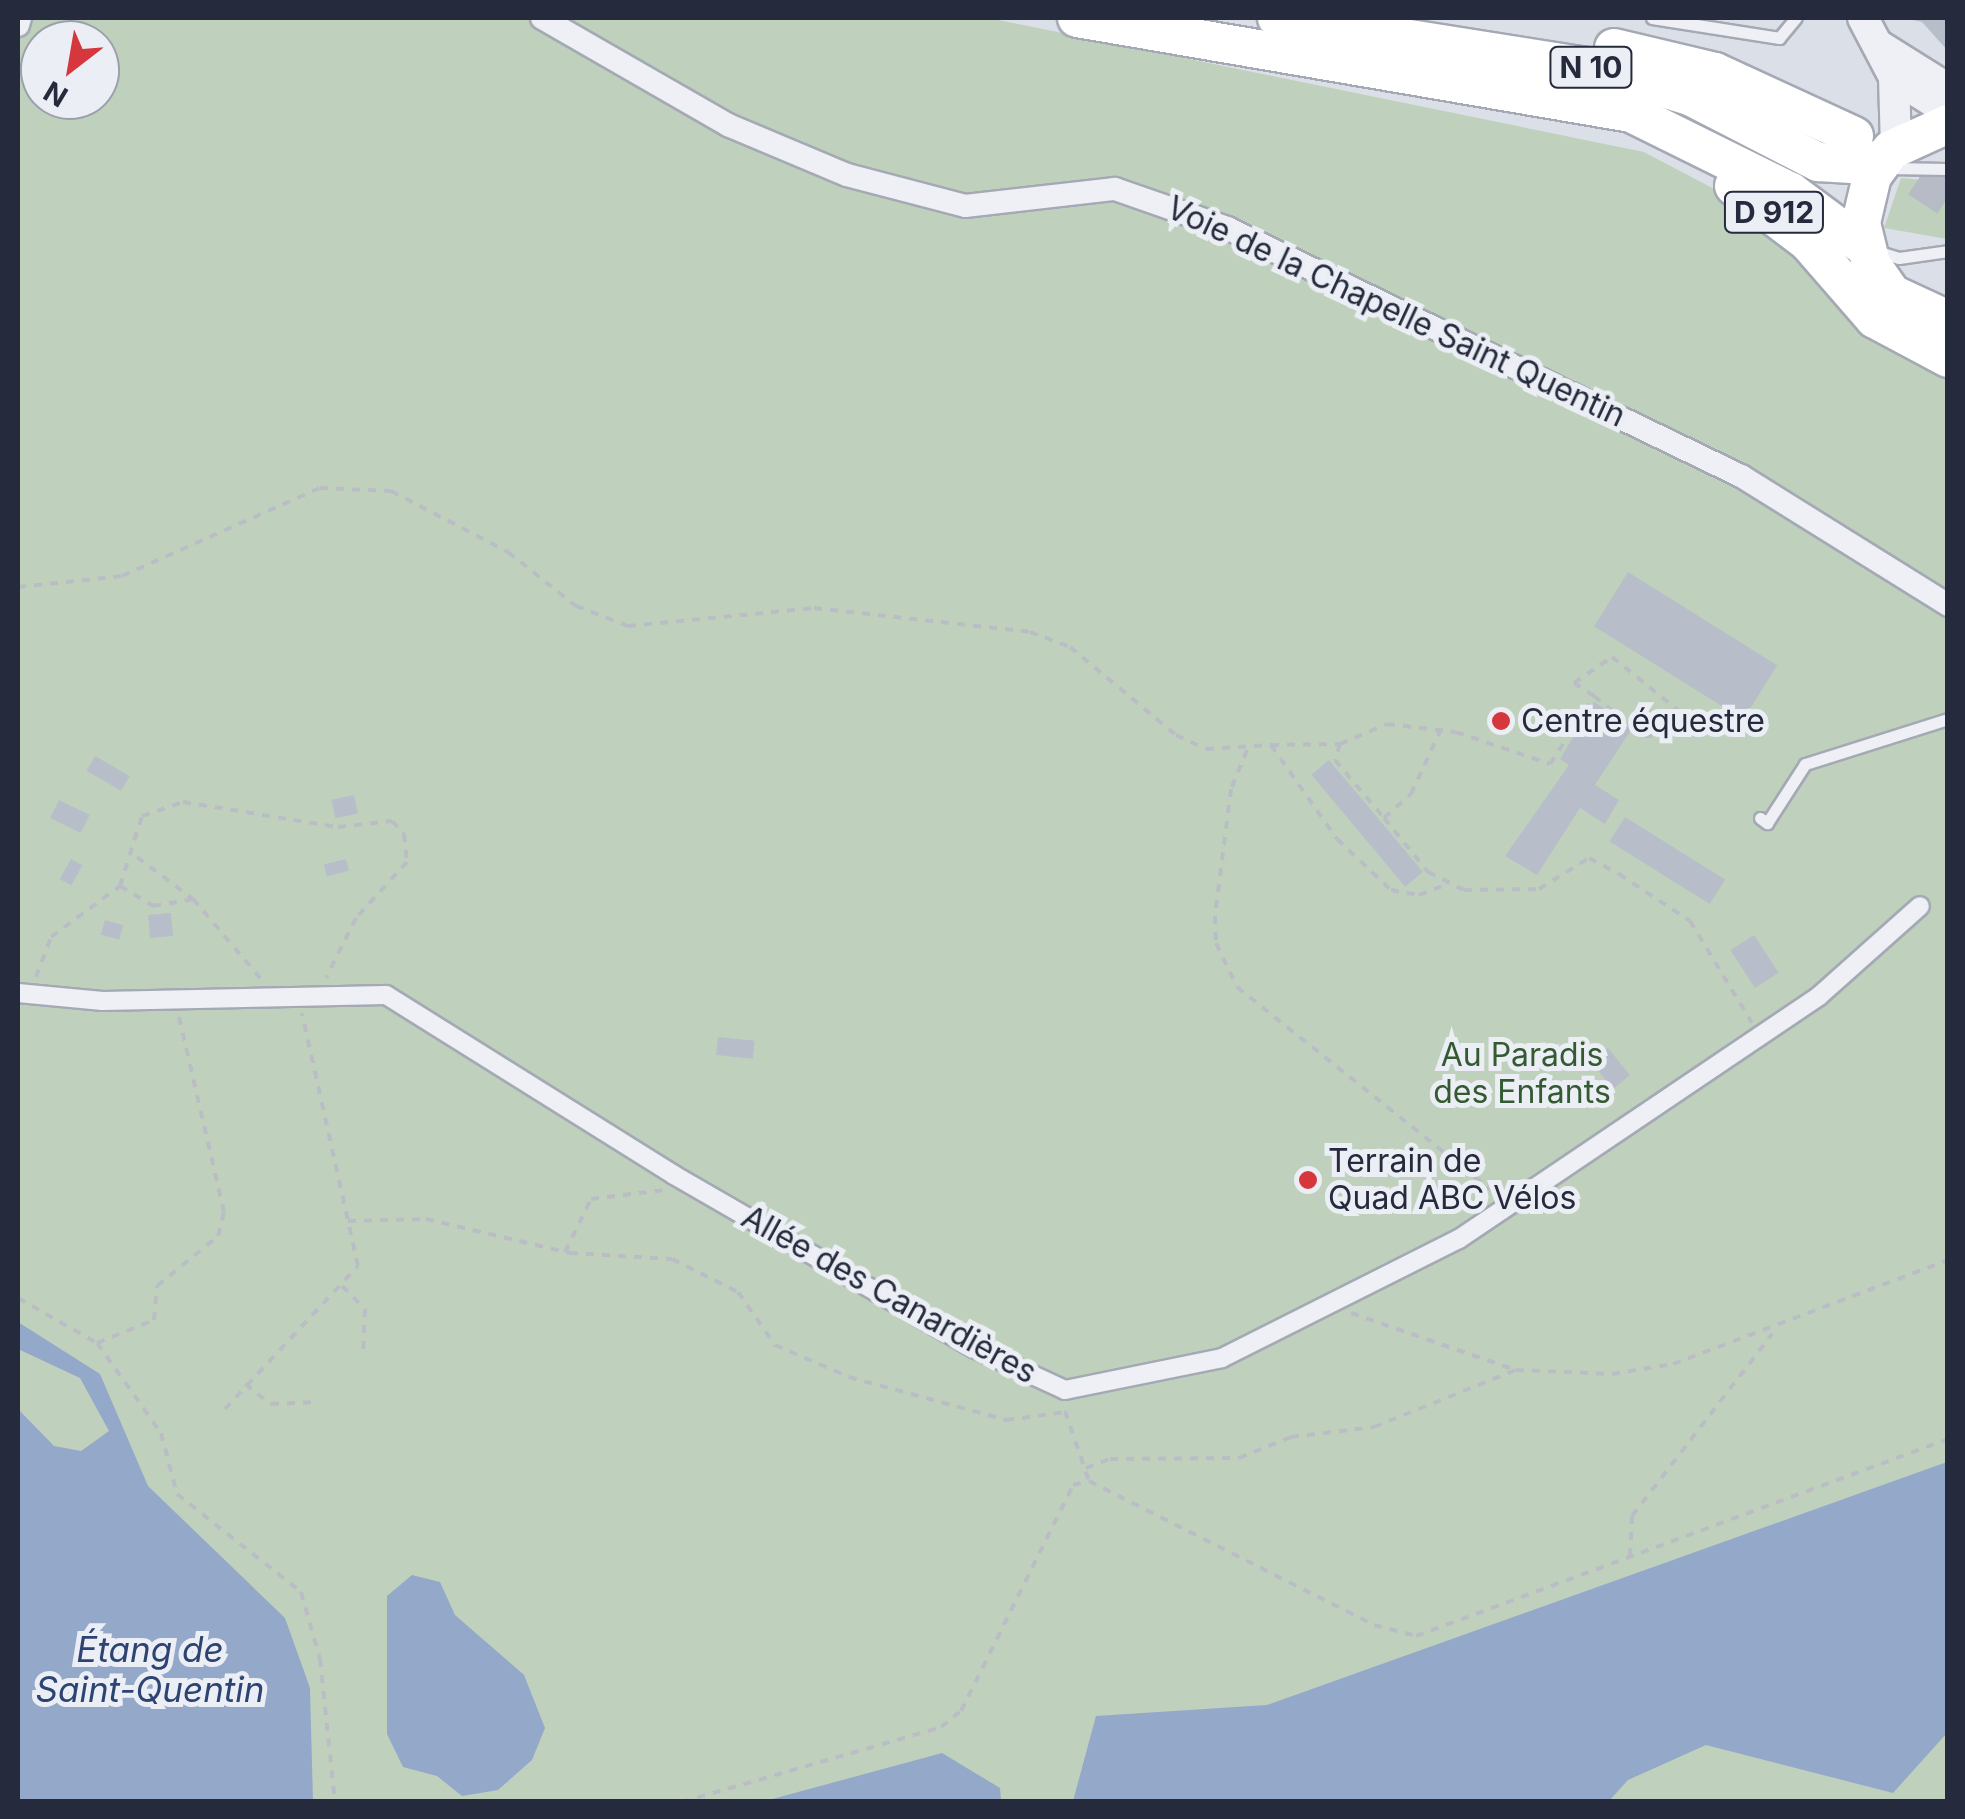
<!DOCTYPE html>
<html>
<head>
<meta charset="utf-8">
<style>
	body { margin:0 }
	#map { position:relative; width:1965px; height:1819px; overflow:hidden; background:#dbdfe7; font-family:Inter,sans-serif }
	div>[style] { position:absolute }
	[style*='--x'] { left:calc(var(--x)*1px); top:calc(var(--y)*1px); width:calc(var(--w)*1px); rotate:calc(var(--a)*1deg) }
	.green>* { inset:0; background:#bfd1bc }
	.water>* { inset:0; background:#94a8c9 }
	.building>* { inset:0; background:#b8bdca; transform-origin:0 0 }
	.primary-tunnel>* { height:38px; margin-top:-19px; transform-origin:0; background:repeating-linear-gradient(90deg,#b7bbc5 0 38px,transparent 0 57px) }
	.path>* { height:4px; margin-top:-2px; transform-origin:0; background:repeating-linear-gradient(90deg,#babdc5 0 8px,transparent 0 16px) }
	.roads { filter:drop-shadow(2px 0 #a4a9b4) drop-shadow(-2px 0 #a4a9b4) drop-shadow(0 2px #a4a9b4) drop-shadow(0 -2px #a4a9b4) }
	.service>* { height:11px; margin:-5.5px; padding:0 5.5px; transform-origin:5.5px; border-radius:5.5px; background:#eef0f5 }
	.pedestrian>* { height:18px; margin:-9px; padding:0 9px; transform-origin:9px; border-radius:9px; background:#eef0f5 }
	.minor>* { height:22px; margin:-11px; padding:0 11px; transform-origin:11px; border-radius:11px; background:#eef0f5 }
	.tertiary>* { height:30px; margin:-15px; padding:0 15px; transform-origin:15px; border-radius:15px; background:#eef0f5 }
	.primary>* { height:38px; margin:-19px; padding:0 19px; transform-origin:19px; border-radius:19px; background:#fff }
	.dots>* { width:28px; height:28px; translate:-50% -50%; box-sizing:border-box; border:5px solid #ebeef4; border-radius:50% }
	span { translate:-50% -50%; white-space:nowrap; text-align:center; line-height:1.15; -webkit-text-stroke:10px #ebeef4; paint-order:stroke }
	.shield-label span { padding:2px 8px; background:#ebeef4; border:2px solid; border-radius:8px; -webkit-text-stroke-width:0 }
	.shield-label { font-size:30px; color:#252b3d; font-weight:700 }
	.street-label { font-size:32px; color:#252b3d }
	.poi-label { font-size:32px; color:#252b3d }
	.left { translate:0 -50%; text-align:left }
	.park-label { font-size:32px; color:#345a31 }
	.water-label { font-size:35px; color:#2d4473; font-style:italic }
	.frame { position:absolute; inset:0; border:20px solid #252b3d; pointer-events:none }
	.north { position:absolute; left:20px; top:20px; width:100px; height:100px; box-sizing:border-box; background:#ebeef4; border:2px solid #9ca0ab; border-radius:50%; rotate:211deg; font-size:28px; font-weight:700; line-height:40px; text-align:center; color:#252b3d }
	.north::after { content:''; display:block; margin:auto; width:35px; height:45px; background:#d5373d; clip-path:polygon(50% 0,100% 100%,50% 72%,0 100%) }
</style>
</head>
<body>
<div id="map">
	<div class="green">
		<div style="clip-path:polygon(evenodd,18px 18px,989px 18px,1644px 152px,1771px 219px,1830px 299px,1901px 357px,1947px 377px,1947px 1801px,18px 1801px,18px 18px,40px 40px,100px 40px,100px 100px,40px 100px,40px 40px)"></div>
		<div style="clip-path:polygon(1901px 178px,1947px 182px,1947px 239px,1884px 228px)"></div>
	</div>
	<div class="water">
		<div style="clip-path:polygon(18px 1322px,100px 1374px,148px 1486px,285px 1618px,310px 1688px,313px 1801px,18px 1801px,18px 1409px,54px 1446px,81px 1451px,109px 1431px,80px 1378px,18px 1349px)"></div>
		<div style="clip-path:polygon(1947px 1462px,1947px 1733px,1893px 1793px,1706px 1745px,1628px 1780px,1609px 1801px,1073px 1801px,1096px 1716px,1267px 1705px)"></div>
		<div style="clip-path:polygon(412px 1575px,440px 1582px,455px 1615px,524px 1675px,545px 1728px,532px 1760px,498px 1790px,462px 1796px,437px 1776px,403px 1767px,387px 1734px,387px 1596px)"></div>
		<div style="clip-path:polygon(942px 1753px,1000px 1788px,1001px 1801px,765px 1801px)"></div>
	</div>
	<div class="building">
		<div style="clip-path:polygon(1904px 18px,1948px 18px,1948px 51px,1922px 22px)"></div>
		<div style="left:1628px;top:572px;width:176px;height:64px;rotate:32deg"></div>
		<div style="clip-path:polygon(1594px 702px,1633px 727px,1595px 785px,1619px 800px,1605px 824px,1580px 808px,1537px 875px,1505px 856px,1569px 765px,1560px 759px)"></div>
		<div style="left:95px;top:756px;width:40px;height:17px;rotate:30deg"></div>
		<div style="left:1329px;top:760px;width:146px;height:23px;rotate:50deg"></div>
		<div style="left:354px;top:795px;width:19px;height:23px;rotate:78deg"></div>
		<div style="left:59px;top:800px;width:34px;height:20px;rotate:26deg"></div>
		<div style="left:1625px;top:817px;width:118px;height:29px;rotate:32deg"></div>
		<div style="left:71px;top:859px;width:13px;height:23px;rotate:29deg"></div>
		<div style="left:346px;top:859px;width:12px;height:23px;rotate:76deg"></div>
		<div style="left:171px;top:913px;width:23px;height:23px;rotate:85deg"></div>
		<div style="left:105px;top:920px;width:19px;height:15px;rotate:16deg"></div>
		<div style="left:1754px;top:935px;width:45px;height:28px;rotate:57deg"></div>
		<div style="left:718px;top:1037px;width:37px;height:18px;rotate:6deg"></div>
		<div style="left:1608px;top:1048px;width:35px;height:22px;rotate:51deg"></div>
	</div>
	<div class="primary-tunnel">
		<div style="--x:1871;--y:147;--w:92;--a:33.5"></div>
	</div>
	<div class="path">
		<div style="--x:18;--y:587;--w:105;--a:-6"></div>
		<div style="--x:122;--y:576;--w:217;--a:-24"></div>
		<div style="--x:320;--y:488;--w:71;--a:2.4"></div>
		<div style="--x:391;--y:491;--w:132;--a:27.5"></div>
		<div style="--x:508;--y:552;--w:87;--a:38.5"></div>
		<div style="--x:576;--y:606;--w:56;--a:21"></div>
		<div style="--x:628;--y:626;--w:187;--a:-5.5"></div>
		<div style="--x:814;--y:608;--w:217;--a:6.3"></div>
		<div style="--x:1030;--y:632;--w:43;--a:20.6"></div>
		<div style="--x:1070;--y:647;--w:138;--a:39.7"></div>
		<div style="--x:1176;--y:735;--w:33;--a:25"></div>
		<div style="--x:1206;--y:749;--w:65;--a:-3.5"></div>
		<div style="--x:1271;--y:745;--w:115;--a:54.9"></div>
		<div style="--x:1337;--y:839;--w:74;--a:43.4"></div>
		<div style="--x:1391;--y:890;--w:28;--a:10"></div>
		<div style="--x:1419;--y:895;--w:31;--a:-21"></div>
		<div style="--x:1594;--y:696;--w:24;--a:-147"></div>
		<div style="--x:1574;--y:683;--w:46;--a:-34.4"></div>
		<div style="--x:1612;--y:657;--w:99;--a:38.8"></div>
		<div style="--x:1340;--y:744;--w:17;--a:107"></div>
		<div style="--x:1335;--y:760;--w:76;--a:49.8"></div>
		<div style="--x:1384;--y:818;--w:36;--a:-42"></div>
		<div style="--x:1411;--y:794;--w:72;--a:-65.2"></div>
		<div style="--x:1271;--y:745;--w:69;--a:-0.8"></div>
		<div style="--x:1340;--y:744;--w:51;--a:-23.1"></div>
		<div style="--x:1387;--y:724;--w:69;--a:6.6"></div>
		<div style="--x:1456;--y:732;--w:99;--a:18.8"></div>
		<div style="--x:1550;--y:764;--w:81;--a:-57.1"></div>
		<div style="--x:1594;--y:696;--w:64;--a:38.7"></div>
		<div style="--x:1644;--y:736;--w:24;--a:0"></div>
		<div style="--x:1247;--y:750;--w:42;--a:112.3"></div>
		<div style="--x:1231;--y:789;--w:128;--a:97.2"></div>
		<div style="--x:1215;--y:916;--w:27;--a:88"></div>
		<div style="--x:1216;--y:943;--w:49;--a:64.5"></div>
		<div style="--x:1237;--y:987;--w:329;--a:38.6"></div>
		<div style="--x:1384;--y:818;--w:70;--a:50.8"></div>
		<div style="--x:1428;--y:872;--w:40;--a:26.6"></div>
		<div style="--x:1464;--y:890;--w:75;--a:-0.8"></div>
		<div style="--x:1539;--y:889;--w:59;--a:-31.8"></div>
		<div style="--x:1589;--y:858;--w:34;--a:28"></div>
		<div style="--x:1619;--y:874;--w:85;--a:33.5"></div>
		<div style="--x:1690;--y:921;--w:119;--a:58.7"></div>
		<div style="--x:137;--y:857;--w:70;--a:36.9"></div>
		<div style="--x:193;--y:899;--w:105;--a:49.6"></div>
		<div style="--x:120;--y:886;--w:39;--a:31"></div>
		<div style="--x:153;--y:906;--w:41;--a:-9.9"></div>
		<div style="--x:36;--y:977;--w:43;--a:-69.4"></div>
		<div style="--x:51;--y:937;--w:86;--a:-36.5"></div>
		<div style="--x:120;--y:886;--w:73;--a:-72.6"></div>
		<div style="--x:142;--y:816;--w:43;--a:-18.9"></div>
		<div style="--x:183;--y:802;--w:157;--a:9.2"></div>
		<div style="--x:338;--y:827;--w:54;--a:-6.3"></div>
		<div style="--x:392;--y:821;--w:18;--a:47"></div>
		<div style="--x:404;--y:834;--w:28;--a:84"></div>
		<div style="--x:407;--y:862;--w:76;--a:132.3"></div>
		<div style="--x:356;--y:918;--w:67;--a:116.6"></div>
		<div style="--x:348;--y:1221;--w:78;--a:-1.5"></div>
		<div style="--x:426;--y:1219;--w:148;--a:13.3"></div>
		<div style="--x:570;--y:1253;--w:102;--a:3.4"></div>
		<div style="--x:672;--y:1259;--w:74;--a:26.6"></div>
		<div style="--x:738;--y:1292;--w:65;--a:55.1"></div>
		<div style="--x:775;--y:1345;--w:81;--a:23.4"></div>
		<div style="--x:849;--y:1377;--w:163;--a:15.3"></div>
		<div style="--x:1006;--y:1420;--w:60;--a:-7.7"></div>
		<div style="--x:565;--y:1252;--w:59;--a:-63.9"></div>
		<div style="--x:591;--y:1199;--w:74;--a:-7"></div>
		<div style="--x:342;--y:1286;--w:33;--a:45"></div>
		<div style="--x:365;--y:1309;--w:48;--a:92.4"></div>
		<div style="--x:18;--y:1298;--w:91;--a:29.7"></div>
		<div style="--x:97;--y:1343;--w:110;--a:54.6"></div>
		<div style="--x:161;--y:1433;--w:63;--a:75.3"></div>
		<div style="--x:177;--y:1494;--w:158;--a:38.3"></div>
		<div style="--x:301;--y:1592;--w:70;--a:74.2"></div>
		<div style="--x:320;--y:1659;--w:144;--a:84"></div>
		<div style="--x:1351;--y:1313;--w:175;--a:19.1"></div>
		<div style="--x:97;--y:1343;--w:61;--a:-22"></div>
		<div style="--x:154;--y:1320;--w:34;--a:-85"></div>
		<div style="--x:157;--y:1286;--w:79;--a:-39.3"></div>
		<div style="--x:218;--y:1236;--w:25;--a:-76"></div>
		<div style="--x:224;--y:1212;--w:200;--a:-103"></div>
		<div style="--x:245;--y:1384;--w:33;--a:38"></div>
		<div style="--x:271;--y:1404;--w:48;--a:-2.4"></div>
		<div style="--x:225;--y:1409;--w:195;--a:-47.1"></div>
		<div style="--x:358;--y:1266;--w:259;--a:-102.5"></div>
		<div style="--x:1065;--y:1411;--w:74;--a:71.1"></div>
		<div style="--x:1086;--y:1468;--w:26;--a:-21"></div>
		<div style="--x:1110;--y:1459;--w:129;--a:-0.4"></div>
		<div style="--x:1239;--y:1458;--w:56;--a:-22"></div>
		<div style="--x:1291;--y:1437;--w:84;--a:-6.9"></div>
		<div style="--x:1374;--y:1427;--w:153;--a:-21.9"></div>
		<div style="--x:1516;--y:1370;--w:96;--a:2.4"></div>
		<div style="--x:1612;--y:1374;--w:62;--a:-9.3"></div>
		<div style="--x:1673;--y:1364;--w:294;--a:-20.7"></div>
		<div style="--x:1630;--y:1556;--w:40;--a:-87.1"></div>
		<div style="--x:1632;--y:1516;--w:230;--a:-52.4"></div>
		<div style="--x:682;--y:1802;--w:270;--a:-16.1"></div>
		<div style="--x:941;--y:1727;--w:26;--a:-39"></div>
		<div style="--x:961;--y:1711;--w:252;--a:-63.6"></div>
		<div style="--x:1073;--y:1485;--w:16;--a:-14"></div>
		<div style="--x:1089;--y:1481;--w:319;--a:26.8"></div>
		<div style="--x:1374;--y:1625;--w:43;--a:14.7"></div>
		<div style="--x:1416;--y:1636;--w:567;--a:-20.32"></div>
	</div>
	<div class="roads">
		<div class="service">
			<div style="--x:1652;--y:18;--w:129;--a:8.9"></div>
			<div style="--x:1779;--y:38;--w:26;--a:-50"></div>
			<div style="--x:1887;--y:168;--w:61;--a:0.9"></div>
			<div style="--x:1873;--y:250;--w:27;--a:17"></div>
			<div style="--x:1899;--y:258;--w:49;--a:-8.1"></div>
			<div style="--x:1760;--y:818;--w:9;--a:36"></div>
			<div style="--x:1767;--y:823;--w:70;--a:-57.2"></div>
			<div style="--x:1805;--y:764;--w:150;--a:-17.5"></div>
		</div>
		<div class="pedestrian">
			<div style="--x:18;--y:993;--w:85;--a:5.4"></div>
			<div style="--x:103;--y:1001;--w:283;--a:-1.2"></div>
			<div style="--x:386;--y:995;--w:340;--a:32"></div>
			<div style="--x:674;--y:1175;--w:346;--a:30"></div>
			<div style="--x:974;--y:1348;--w:100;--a:24.8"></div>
			<div style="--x:1065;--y:1390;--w:160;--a:-11.5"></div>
			<div style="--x:1222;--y:1358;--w:265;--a:-26.7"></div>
			<div style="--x:1459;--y:1239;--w:434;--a:-34"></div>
			<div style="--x:1819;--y:996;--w:135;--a:-41.7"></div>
		</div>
		<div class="minor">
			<div style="--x:542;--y:18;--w:215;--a:29.9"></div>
			<div style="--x:728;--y:125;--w:129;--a:22.8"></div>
			<div style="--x:847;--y:175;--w:122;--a:14.7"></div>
			<div style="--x:965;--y:206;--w:151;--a:-6.5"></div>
			<div style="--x:1115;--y:189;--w:119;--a:19.2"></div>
			<div style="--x:1227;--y:228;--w:571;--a:25.76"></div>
			<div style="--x:1741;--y:476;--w:244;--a:31.9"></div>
			<div style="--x:18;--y:25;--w:7;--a:-74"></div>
			<div style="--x:1873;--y:37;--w:89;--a:32.1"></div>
		</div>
		<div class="tertiary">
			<div style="--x:1863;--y:18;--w:67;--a:62.3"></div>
			<div style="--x:1894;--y:77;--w:70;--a:88.4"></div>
			<div style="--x:1894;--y:77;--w:64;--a:32.2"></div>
		</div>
		<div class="primary">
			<div style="--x:1077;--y:18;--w:562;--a:9.73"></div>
			<div style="--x:1631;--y:113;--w:178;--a:26.3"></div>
			<div style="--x:1791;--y:192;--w:92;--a:36.6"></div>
			<div style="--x:1277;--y:18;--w:333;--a:9"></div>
			<div style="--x:1606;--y:70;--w:90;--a:17.4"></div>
			<div style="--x:1692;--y:97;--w:142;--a:27.3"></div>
			<div style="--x:1818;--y:162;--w:49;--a:3.5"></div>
			<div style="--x:1867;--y:165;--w:21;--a:-25"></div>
			<div style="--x:1614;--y:48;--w:104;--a:13.4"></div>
			<div style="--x:1715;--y:72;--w:153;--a:24.7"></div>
			<div style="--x:1948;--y:124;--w:63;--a:155.5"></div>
			<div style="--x:1891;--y:150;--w:32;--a:126"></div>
			<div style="--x:1872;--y:176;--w:48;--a:103.2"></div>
			<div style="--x:1861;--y:223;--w:42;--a:76.3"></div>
			<div style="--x:1871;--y:264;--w:37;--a:55"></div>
			<div style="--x:1892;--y:294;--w:62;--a:24.9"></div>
			<div style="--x:1734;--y:186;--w:93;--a:37.1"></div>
			<div style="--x:1808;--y:242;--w:102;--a:49"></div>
			<div style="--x:1875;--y:319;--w:83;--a:28.1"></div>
		</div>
	</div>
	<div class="dots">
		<div style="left:1501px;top:721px;background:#d5373d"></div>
		<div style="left:1308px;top:1180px;background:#d5373d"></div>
	</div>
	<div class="shield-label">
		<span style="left:1591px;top:67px">N 10</span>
		<span style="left:1774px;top:212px">D 912</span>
	</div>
	<div class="street-label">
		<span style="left:1396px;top:312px;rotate:25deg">Voie de la Chapelle Saint Quentin</span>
		<span style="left:889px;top:1295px;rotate:29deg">Allée des Canardières</span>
	</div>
	<div class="poi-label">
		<span class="left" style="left:1521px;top:721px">Centre équestre</span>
		<span class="left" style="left:1328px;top:1180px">Terrain de<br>Quad ABC Vélos</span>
	</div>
	<div class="park-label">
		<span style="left:1522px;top:1074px">Au Paradis<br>des Enfants</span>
	</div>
	<div class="water-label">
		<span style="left:150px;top:1669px">Étang de<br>Saint-Quentin</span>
	</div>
	<div class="frame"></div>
	<div class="north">N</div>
</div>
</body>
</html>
